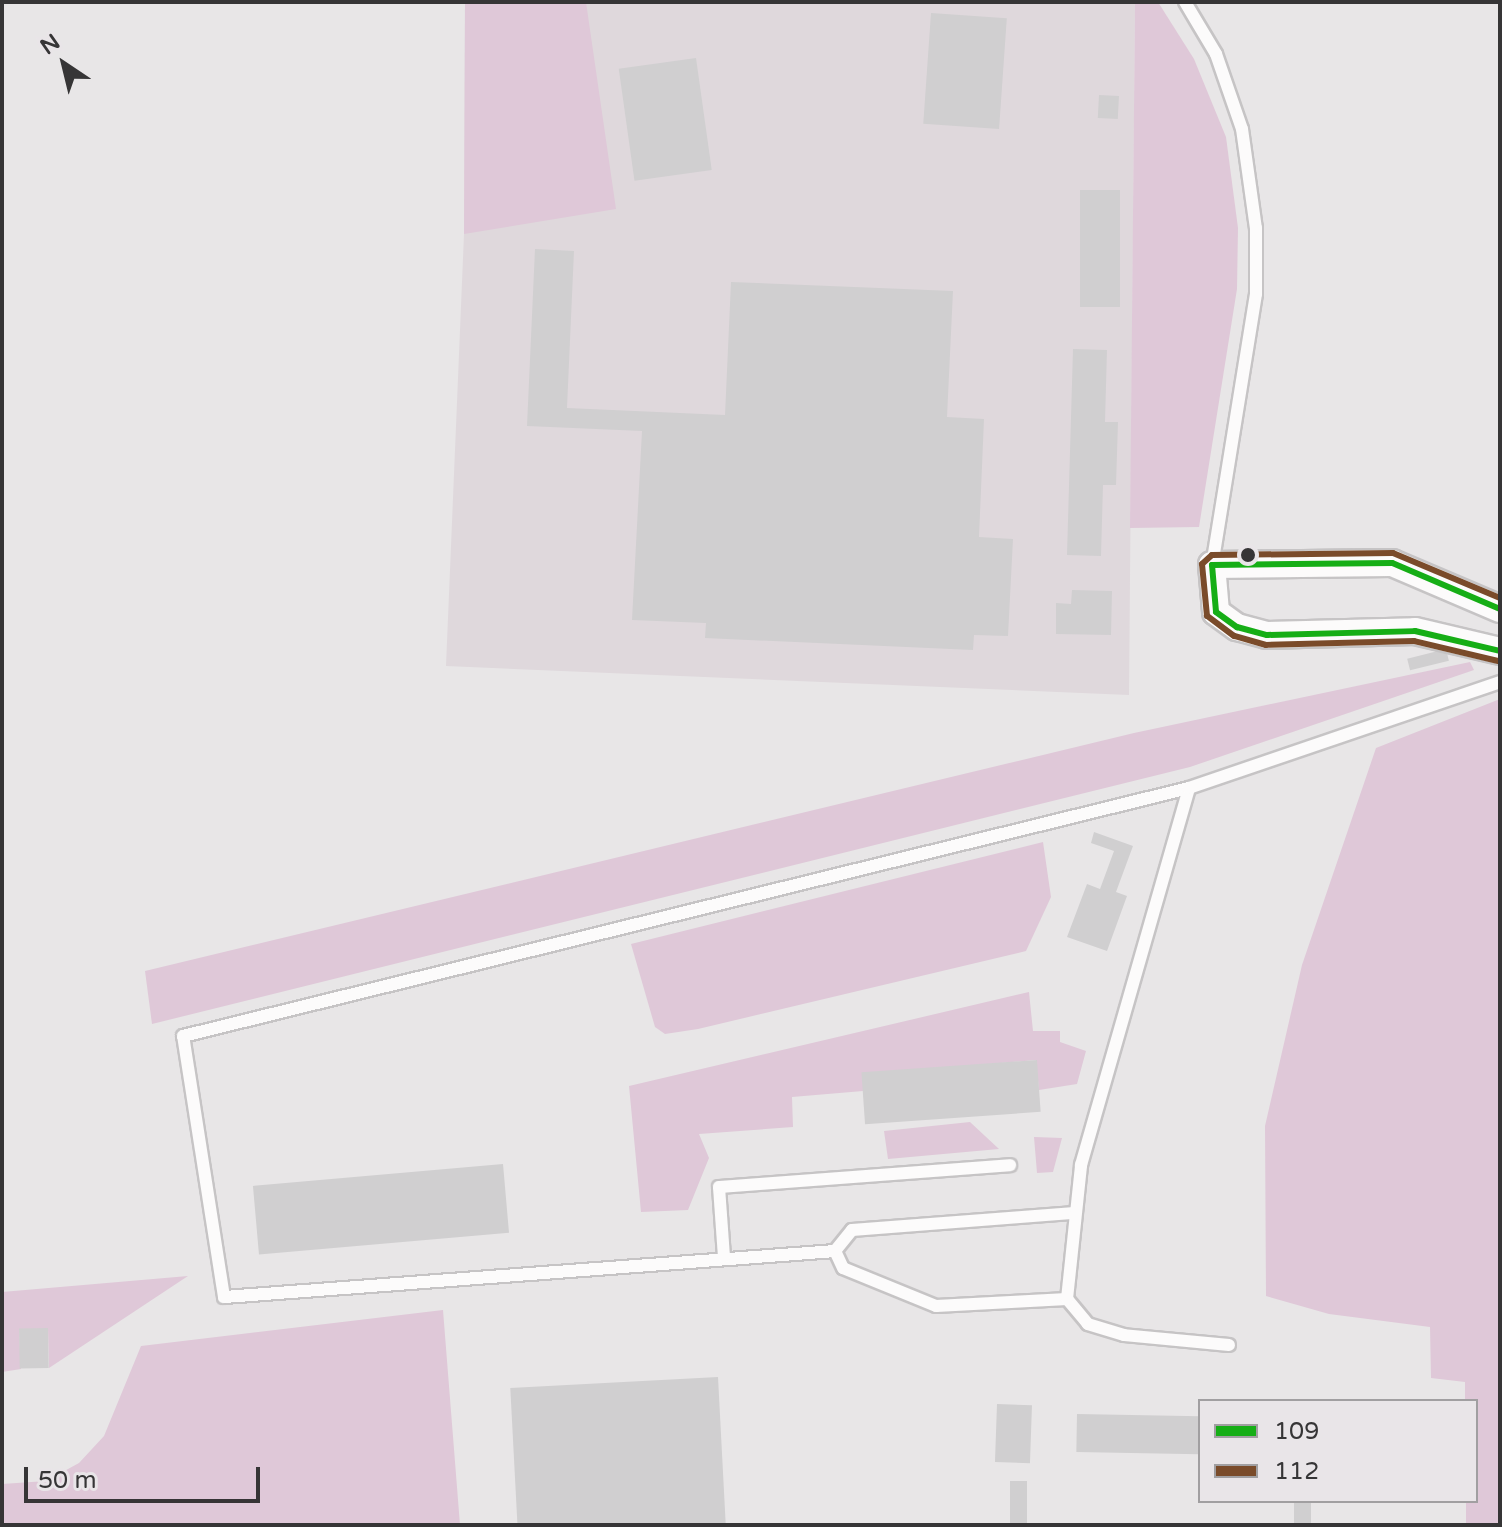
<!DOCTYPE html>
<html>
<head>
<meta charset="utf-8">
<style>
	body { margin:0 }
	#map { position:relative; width:1502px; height:1527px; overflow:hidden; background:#e8e6e7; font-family:"Varela Round",sans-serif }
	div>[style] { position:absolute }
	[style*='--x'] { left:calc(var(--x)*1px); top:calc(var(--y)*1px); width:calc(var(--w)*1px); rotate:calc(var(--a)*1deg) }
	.built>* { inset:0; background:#dfd8dc }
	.green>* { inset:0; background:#dfc8d8 }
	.building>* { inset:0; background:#d0cfd0; transform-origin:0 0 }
	.roads { filter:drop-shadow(2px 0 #c6c4c5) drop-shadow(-2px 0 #c6c4c5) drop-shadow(0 2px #c6c4c5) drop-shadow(0 -2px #c6c4c5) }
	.service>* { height:12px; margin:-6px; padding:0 6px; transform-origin:6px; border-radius:6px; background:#fcfbfb }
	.minor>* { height:26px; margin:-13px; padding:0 13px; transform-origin:13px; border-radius:13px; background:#fcfbfb }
	.bus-1>* { height:6px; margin:-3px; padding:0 3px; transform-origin:3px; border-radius:3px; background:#16ae16 }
	.bus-2>* { height:6px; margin:-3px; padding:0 3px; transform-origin:3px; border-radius:3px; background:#7a4b2a }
	.dots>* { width:22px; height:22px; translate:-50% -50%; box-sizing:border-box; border:4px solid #e9e5e8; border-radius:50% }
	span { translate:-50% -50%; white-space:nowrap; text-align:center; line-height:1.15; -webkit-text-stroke:6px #e9e5e8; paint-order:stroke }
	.frame { position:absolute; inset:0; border:4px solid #363536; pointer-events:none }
	.legend { position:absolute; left:1198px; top:1399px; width:280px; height:104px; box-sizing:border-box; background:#e9e5e8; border:2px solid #a19fa1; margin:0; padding:10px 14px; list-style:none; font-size:24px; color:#363536 }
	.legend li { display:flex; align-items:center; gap:16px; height:40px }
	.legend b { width:40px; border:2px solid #a19fa1 }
	.north { position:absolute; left:24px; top:24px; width:80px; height:80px; -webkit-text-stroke:6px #e9e5e8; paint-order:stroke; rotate:325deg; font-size:22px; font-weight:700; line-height:32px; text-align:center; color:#363536 }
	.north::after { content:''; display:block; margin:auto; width:28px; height:36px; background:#363536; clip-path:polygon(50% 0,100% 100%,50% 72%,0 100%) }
	.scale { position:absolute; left:24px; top:1467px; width:236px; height:36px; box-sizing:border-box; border:4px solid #363536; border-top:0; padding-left:10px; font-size:24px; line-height:28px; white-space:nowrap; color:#363536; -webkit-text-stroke:6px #e9e5e8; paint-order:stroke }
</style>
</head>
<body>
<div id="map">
	<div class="built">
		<div style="clip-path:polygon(465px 2px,1135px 2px,1129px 695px,446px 666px,464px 234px)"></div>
	</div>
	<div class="green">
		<div style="clip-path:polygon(465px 2px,586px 2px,616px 209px,464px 234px)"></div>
		<div style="clip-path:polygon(1135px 2px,1158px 2px,1194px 59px,1226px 137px,1238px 228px,1237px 289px,1199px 527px,1130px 528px)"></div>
		<div style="clip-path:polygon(1470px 662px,1474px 670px,1190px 767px,152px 1024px,145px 971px,1134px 733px)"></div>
		<div style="clip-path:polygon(1500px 699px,1500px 1525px,1466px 1525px,1466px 1501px,1476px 1501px,1476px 1401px,1465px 1401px,1465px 1382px,1431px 1378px,1430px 1327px,1329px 1314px,1266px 1296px,1265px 1126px,1302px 965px,1376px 748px)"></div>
		<div style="clip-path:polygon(1043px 842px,1051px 897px,1026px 951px,698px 1029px,665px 1034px,655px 1027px,631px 944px)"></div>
		<div style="clip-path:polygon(1029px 992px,1033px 1031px,1060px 1031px,1060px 1042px,1086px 1051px,1077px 1084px,1039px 1090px,1036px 1060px,863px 1075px,863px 1091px,792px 1097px,793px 1127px,699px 1134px,709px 1158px,688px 1210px,641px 1212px,629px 1086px)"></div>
		<div style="clip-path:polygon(970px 1122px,999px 1149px,888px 1159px,884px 1131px)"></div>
		<div style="clip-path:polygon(1034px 1137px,1062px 1138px,1053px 1172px,1037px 1173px)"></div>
		<div style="clip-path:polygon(188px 1276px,49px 1368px,48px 1329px,19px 1330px,21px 1369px,2px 1372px,2px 1292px)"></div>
		<div style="clip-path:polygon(443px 1310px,460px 1525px,2px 1525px,2px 1484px,46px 1481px,79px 1463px,104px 1436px,141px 1346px)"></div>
	</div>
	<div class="building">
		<div style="left:931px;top:13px;width:76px;height:111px;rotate:4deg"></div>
		<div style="left:696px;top:58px;width:113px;height:78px;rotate:82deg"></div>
		<div style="left:1099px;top:95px;width:20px;height:23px;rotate:3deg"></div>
		<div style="left:1080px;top:190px;width:40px;height:117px"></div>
		<div style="clip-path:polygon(535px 249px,574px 251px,567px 408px,725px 415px,731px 282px,953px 291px,947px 417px,984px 419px,979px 537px,1013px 539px,1008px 636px,974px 635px,973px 650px,705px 638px,706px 623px,632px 620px,642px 431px,527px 426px)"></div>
		<div style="clip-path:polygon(1073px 349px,1107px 350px,1105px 422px,1118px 422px,1116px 485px,1103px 485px,1101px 556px,1067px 555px)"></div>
		<div style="clip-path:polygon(1072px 590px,1112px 591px,1111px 635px,1056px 634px,1056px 603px,1071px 604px)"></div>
		<div style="left:1446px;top:649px;width:12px;height:40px;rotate:76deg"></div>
		<div style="clip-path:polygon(1094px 832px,1133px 846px,1116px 892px,1127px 896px,1107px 951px,1067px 937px,1087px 884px,1100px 889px,1114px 851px,1091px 843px)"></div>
		<div style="left:1037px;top:1060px;width:52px;height:176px;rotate:86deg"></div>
		<div style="left:503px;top:1164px;width:69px;height:251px;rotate:85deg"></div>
		<div style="left:48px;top:1328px;width:40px;height:29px;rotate:89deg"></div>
		<div style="left:718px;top:1377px;width:148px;height:208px;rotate:87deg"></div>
		<div style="left:997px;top:1404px;width:35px;height:58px;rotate:2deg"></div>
		<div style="left:1077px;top:1414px;width:123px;height:38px;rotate:1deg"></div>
		<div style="left:1010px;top:1481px;width:17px;height:44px"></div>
		<div style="left:1294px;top:1501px;width:17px;height:24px"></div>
	</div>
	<div class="roads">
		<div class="service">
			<div style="--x:1185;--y:2;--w:61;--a:59.2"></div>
			<div style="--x:1216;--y:54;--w:79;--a:70.9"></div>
			<div style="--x:1242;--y:129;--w:100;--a:82"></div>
			<div style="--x:1256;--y:228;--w:66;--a:90"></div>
			<div style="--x:1256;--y:294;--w:275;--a:99.2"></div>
			<div style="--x:835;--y:1251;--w:613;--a:175.69"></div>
			<div style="--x:224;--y:1297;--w:264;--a:-98.9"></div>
			<div style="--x:183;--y:1036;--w:1036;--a:-13.85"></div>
			<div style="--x:724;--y:1257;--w:70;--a:-94.1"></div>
			<div style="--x:719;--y:1187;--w:292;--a:-4.3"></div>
			<div style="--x:1067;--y:1299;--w:131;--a:176.9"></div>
			<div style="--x:936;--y:1306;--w:100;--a:-157.8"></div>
			<div style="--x:843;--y:1268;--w:19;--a:-115"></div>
			<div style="--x:835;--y:1251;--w:27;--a:-51"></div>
			<div style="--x:852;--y:1230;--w:220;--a:-4.4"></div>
			<div style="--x:1229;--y:1345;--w:105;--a:-174.6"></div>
			<div style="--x:1124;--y:1335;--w:38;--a:-163"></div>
			<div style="--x:1088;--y:1324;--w:33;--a:-130"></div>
			<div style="--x:1067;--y:1299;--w:135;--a:-84"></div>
			<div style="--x:1081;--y:1165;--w:392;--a:-74"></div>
			<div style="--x:1189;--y:788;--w:329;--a:-18.8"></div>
		</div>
		<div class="minor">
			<div style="--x:1500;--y:609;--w:117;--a:-156.9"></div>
			<div style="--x:1392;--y:563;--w:180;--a:179.4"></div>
			<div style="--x:1212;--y:565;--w:47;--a:85.1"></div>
			<div style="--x:1216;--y:612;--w:26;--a:36"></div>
			<div style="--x:1237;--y:627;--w:31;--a:15"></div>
			<div style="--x:1267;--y:635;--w:148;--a:-1.5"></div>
			<div style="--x:1415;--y:631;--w:87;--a:13.2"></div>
		</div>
	</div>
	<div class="bus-1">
		<div style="--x:1500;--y:609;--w:117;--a:-156.9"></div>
		<div style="--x:1392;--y:563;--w:180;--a:179.4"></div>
		<div style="--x:1212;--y:565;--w:47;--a:85.1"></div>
		<div style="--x:1216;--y:612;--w:26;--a:36"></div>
		<div style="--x:1237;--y:627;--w:31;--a:15"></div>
		<div style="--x:1267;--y:635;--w:148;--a:-1.5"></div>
		<div style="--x:1415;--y:631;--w:87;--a:13.2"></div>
	</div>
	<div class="bus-2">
		<div style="--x:1498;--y:661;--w:86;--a:-166.6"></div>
		<div style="--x:1414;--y:641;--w:148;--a:178.5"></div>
		<div style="--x:1266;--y:645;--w:33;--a:-164"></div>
		<div style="--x:1234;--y:636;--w:34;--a:-143"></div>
		<div style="--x:1207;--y:616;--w:52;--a:-95.5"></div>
		<div style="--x:1202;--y:564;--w:13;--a:-42"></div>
		<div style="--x:1212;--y:555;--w:181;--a:-0.6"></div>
		<div style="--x:1393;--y:553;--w:116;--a:22.8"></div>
	</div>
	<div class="dots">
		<div style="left:1248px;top:555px;background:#363536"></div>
	</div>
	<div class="frame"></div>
	<ul class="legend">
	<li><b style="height:10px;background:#16ae16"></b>109</li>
	<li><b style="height:10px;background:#7a4b2a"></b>112</li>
	</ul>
	<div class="north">N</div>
	<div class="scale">50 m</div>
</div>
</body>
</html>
